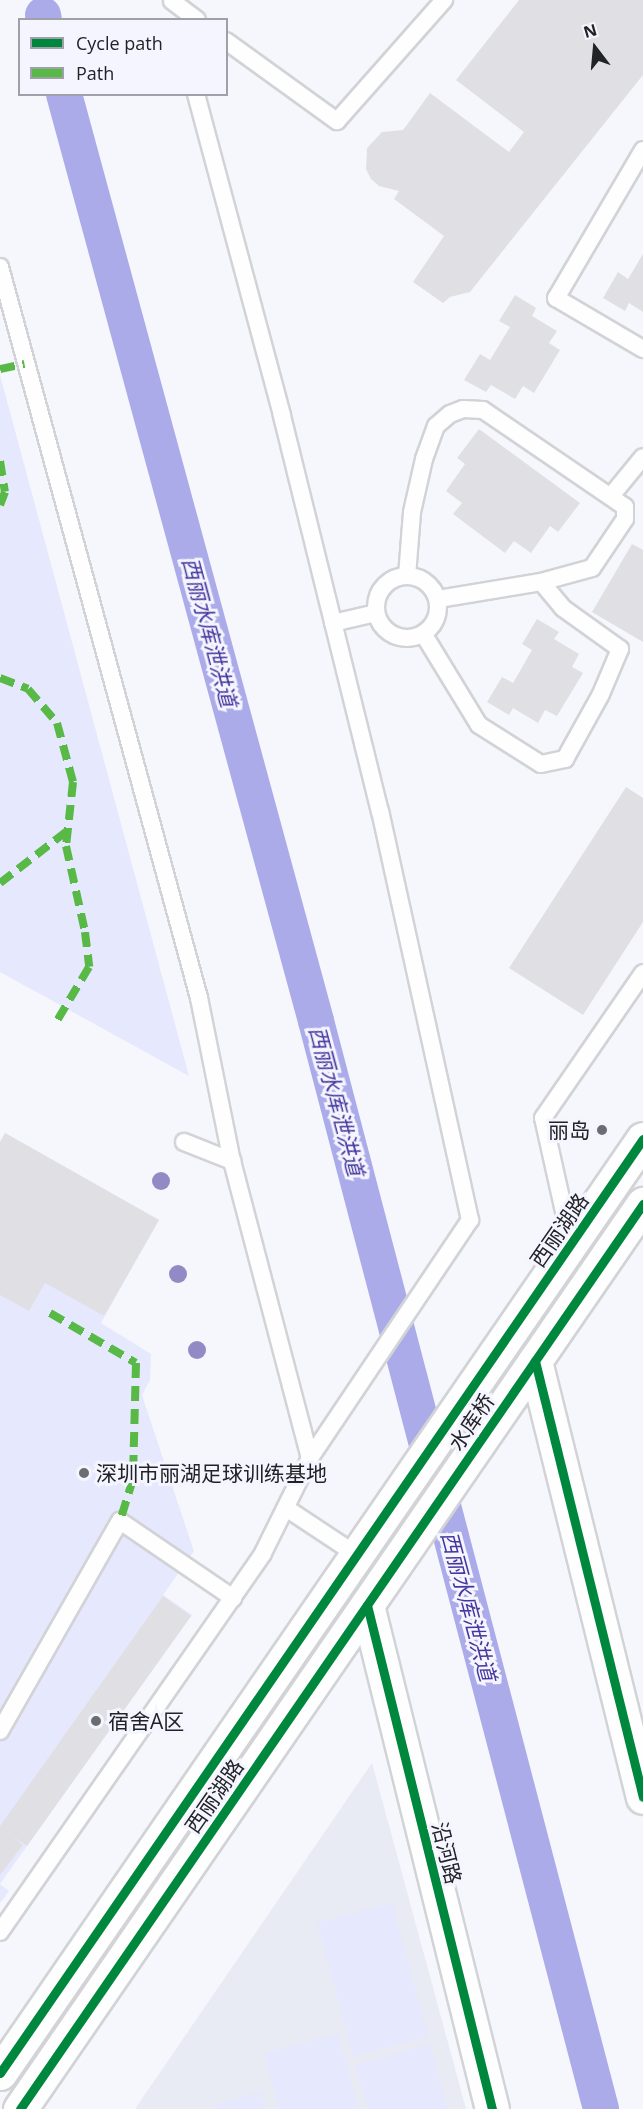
<!DOCTYPE html>
<html>
<head>
<meta charset="utf-8">
<style>
	body { margin:0 }
	#map { position:relative; width:643px; height:2109px; overflow:hidden; background:#f6f7fc; font-family:"Open Sans","Noto Sans SC",sans-serif }
	div>[style] { position:absolute }
	[style*='--x'] { left:calc(var(--x)*1px); top:calc(var(--y)*1px); width:calc(var(--w)*1px); rotate:calc(var(--a)*1deg) }
	.built>* { inset:0; background:#e8eaf4 }
	.green>* { inset:0; background:#e6e8fd; transform-origin:0 0 }
	.canal>* { height:36px; margin:-18px; padding:0 18px; transform-origin:18px; border-radius:18px; background:#ababea }
	.building>* { inset:0; background:#e0e0e4 }
	.roads { filter:drop-shadow(2px 0 #d2d3d7) drop-shadow(-2px 0 #d2d3d7) drop-shadow(0 2px #d2d3d7) drop-shadow(0 -2px #d2d3d7) }
	.lane>* { height:16px; margin:-8px; padding:0 8px; transform-origin:8px; border-radius:8px; background:#fefeff }
	.lane>.ring { margin:-8px; padding:0; box-sizing:content-box; background:none; border:16px solid #fefeff; border-radius:50% }
	.street>* { height:33px; margin:-16.5px; padding:0 16.5px; transform-origin:16.5px; border-radius:16.5px; background:#fefeff }
	.secondary>* { height:33px; margin:-16.5px; padding:0 16.5px; transform-origin:16.5px; border-radius:16.5px; background:#fefeff }
	.quiet>* { height:8px; margin-top:-4px; transform-origin:0; background:repeating-linear-gradient(90deg,#58b947 0 15px,transparent 0 23px) }
	.cycleway>* { height:9px; margin:-4.5px; padding:0 4.5px; transform-origin:4.5px; border-radius:4.5px; background:#00873e }
	.trees>* { width:18px; height:18px; margin:-9px; border-radius:50%; background:#918ac5 }
	.dots>* { width:16px; height:16px; translate:-50% -50%; box-sizing:border-box; border:3px solid #f4f5fe; border-radius:50% }
	span { translate:-50% -50%; white-space:nowrap; text-align:center; line-height:1.15; -webkit-text-stroke:6px #f4f5fe; paint-order:stroke }
	.poi-label { font-size:21px; color:#222326 }
	.right { translate:-100% -50%; text-align:right }
	.left { translate:0 -50%; text-align:left }
	.street-label { font-size:21px; color:#222326 }
	.water-label { font-size:22px; color:#44379d; font-style:italic }
	.legend { position:absolute; left:18px; top:18px; width:210px; height:78px; box-sizing:border-box; background:#f4f5fe; border:2px solid #a0a1a8; margin:0; padding:8px 10px; list-style:none; font-size:18px; color:#222326 }
	.legend li { display:flex; align-items:center; gap:12px; height:30px }
	.legend b { width:30px; border:2px solid #a0a1a8 }
	.north { position:absolute; left:565px; top:18px; width:60px; height:60px; -webkit-text-stroke:4px #f4f5fe; paint-order:stroke; rotate:344deg; font-size:16px; font-weight:700; line-height:24px; text-align:center; color:#222326 }
	.north::after { content:''; display:block; margin:auto; width:21px; height:27px; background:#222326; clip-path:polygon(50% 0,100% 100%,50% 72%,0 100%) }
</style>
</head>
<body>
<div id="map">
	<div class="built">
		<div style="clip-path:polygon(372px 1763px,466px 2109px,135px 2109px)"></div>
	</div>
	<div class="green">
		<div style="clip-path:polygon(0 375px,189px 1076px,0 972px)"></div>
		<div style="clip-path:polygon(5px 1133px,159px 1220px,101px 1323px,151px 1354px,150px 1380px,142px 1395px,194px 1551px,163px 1595px,192px 1615px,0 1884px,9px 1891px,0 1903px,0 1142px)"></div>
		<div style="left:392px;top:1903px;width:138px;height:77px;rotate:75deg"></div>
		<div style="clip-path:polygon(338px 2034px,358px 2109px,279px 2109px,264px 2053px)"></div>
		<div style="clip-path:polygon(430px 2044px,447px 2109px,368px 2109px,356px 2065px)"></div>
		<div style="clip-path:polygon(260px 2092px,265px 2109px,216px 2109px,215px 2105px)"></div>
	</div>
	<div class="canal">
		<div style="--x:43;--y:15;--w:5;--a:79"></div>
		<div style="--x:64;--y:94;--w:961;--a:74.79"></div>
		<div style="--x:316;--y:1021;--w:1125;--a:75.32"></div>
	</div>
	<div class="building">
		<div style="clip-path:polygon(519px 0,643px 0,643px 75px,470px 292px,450px 297px,443px 303px,413px 282px,444px 236px,394px 199px,399px 191px,379px 186px,371px 179px,366px 169px,367px 148px,382px 132px,403px 130px,430px 93px,509px 152px,524px 132px,456px 80px)"></div>
		<div style="clip-path:polygon(643px 254px,643px 312px,629px 303px,625px 311px,603px 298px,618px 272px,628px 279px)"></div>
		<div style="clip-path:polygon(515px 295px,536px 308px,532px 316px,557px 331px,549px 343px,560px 350px,534px 393px,523px 386px,515px 399px,491px 385px,486px 392px,464px 380px,480px 354px,490px 360px,510px 327px,499px 321px)"></div>
		<div style="clip-path:polygon(479px 429px,580px 503px,558px 532px,550px 526px,531px 553px,514px 541px,505px 553px,453px 514px,462px 503px,446px 491px,465px 464px,457px 458px)"></div>
		<div style="clip-path:polygon(632px 544px,643px 550px,643px 642px,592px 612px)"></div>
		<div style="clip-path:polygon(537px 619px,559px 632px,554px 639px,579px 654px,572px 667px,583px 673px,557px 716px,545px 710px,538px 723px,513px 708px,509px 715px,487px 702px,502px 677px,513px 683px,532px 650px,522px 644px)"></div>
		<div style="clip-path:polygon(626px 787px,643px 798px,643px 922px,583px 1015px,509px 968px)"></div>
		<div style="clip-path:polygon(5px 1133px,159px 1220px,104px 1316px,45px 1283px,29px 1311px,0 1295px,0 1142px)"></div>
		<div style="clip-path:polygon(163px 1596px,191px 1616px,27px 1846px,12px 1836px,23px 1845px,0 1875px,0 1826px)"></div>
	</div>
	<div class="roads">
		<div class="lane">
			<div style="--x:172;--y:1;--w:31;--a:37"></div>
			<div style="--x:226;--y:41;--w:137;--a:35.8"></div>
			<div style="--x:337;--y:121;--w:162;--a:-48.5"></div>
			<div style="--x:643;--y:150;--w:172;--a:120.4"></div>
			<div style="--x:556;--y:298;--w:101;--a:30.4"></div>
			<div style="--x:0;--y:267;--w:758;--a:74.77"></div>
			<div style="--x:199;--y:998;--w:166;--a:78.6"></div>
			<div style="--x:232;--y:1161;--w:307;--a:75.3"></div>
			<div style="--x:611;--y:496;--w:50;--a:-50.6"></div>
			<div style="--x:407;--y:576;--w:64;--a:-85.5"></div>
			<div style="--x:412;--y:512;--w:54;--a:-77.2"></div>
			<div style="--x:424;--y:459;--w:35;--a:-70"></div>
			<div style="--x:436;--y:426;--w:18;--a:-41"></div>
			<div style="--x:450;--y:414;--w:14;--a:-21"></div>
			<div style="--x:463;--y:409;--w:20;--a:3"></div>
			<div style="--x:483;--y:410;--w:172;--a:34.3"></div>
			<div style="--x:625;--y:507;--w:12;--a:90"></div>
			<div style="--x:625;--y:519;--w:59;--a:124"></div>
			<div style="--x:592;--y:568;--w:53;--a:164.6"></div>
			<div style="--x:541;--y:582;--w:104;--a:170.6"></div>
			<div class="ring" style="left:376px;top:576px;width:46px;height:46px"></div>
			<div style="--x:333;--y:623;--w:44;--a:-13.1"></div>
			<div style="--x:424;--y:635;--w:105;--a:58.6"></div>
			<div style="--x:479;--y:725;--w:73;--a:32.2"></div>
			<div style="--x:541;--y:764;--w:25;--a:-12"></div>
			<div style="--x:565;--y:759;--w:74;--a:-61"></div>
			<div style="--x:601;--y:694;--w:49;--a:-67.1"></div>
			<div style="--x:620;--y:649;--w:70;--a:-144.3"></div>
			<div style="--x:563;--y:608;--w:34;--a:-130"></div>
			<div style="--x:184;--y:1142;--w:52;--a:21.6"></div>
			<div style="--x:571;--y:1243;--w:128;--a:-102.6"></div>
			<div style="--x:543;--y:1118;--w:176;--a:-55.4"></div>
			<div style="--x:286;--y:1508;--w:85;--a:33.5"></div>
			<div style="--x:0;--y:1731;--w:242;--a:-60.3"></div>
			<div style="--x:120;--y:1521;--w:137;--a:34.3"></div>
			<div style="--x:0;--y:1932;--w:461;--a:-55.2"></div>
			<div style="--x:263;--y:1553;--w:106;--a:-63.7"></div>
			<div style="--x:310;--y:1458;--w:287;--a:-56.1"></div>
			<div style="--x:470;--y:1220;--w:418;--a:-102.4"></div>
			<div style="--x:380;--y:812;--w:409;--a:-103.9"></div>
			<div style="--x:282;--y:415;--w:332;--a:-105"></div>
		</div>
		<div class="street">
			<div style="--x:535;--y:1361;--w:449;--a:76.1"></div>
			<div style="--x:367;--y:1605;--w:519;--a:76.07"></div>
		</div>
		<div class="secondary">
			<div style="--x:0;--y:2073;--w:1134;--a:-55.46"></div>
			<div style="--x:20;--y:2109;--w:1099;--a:-55.46"></div>
		</div>
	</div>
	<div class="quiet">
		<div style="--x:0;--y:369;--w:25;--a:-12"></div>
		<div style="--x:0;--y:461;--w:31;--a:81"></div>
		<div style="--x:5;--y:492;--w:14;--a:111"></div>
		<div style="--x:0;--y:678;--w:30;--a:21"></div>
		<div style="--x:28;--y:689;--w:45;--a:49.5"></div>
		<div style="--x:57;--y:723;--w:61;--a:74.8"></div>
		<div style="--x:73;--y:782;--w:64;--a:96.2"></div>
		<div style="--x:66;--y:846;--w:88;--a:77.5"></div>
		<div style="--x:85;--y:932;--w:35;--a:83"></div>
		<div style="--x:89;--y:967;--w:66;--a:120.8"></div>
		<div style="--x:0;--y:883;--w:85;--a:-37.8"></div>
		<div style="--x:50;--y:1313;--w:99;--a:30.2"></div>
		<div style="--x:136;--y:1363;--w:116;--a:91.5"></div>
		<div style="--x:133;--y:1479;--w:44;--a:107.2"></div>
	</div>
	<div class="cycleway">
		<div style="--x:535;--y:1361;--w:449;--a:76.1"></div>
		<div style="--x:367;--y:1605;--w:519;--a:76.07"></div>
		<div style="--x:0;--y:2073;--w:1134;--a:-55.46"></div>
		<div style="--x:20;--y:2109;--w:1099;--a:-55.46"></div>
	</div>
	<div class="trees">
		<div style="left:161px;top:1181px"></div>
		<div style="left:178px;top:1274px"></div>
		<div style="left:197px;top:1350px"></div>
	</div>
	<div class="dots">
		<div style="left:602px;top:1130px;background:#6c6d71"></div>
		<div style="left:84px;top:1473px;background:#6c6d71"></div>
		<div style="left:96px;top:1721px;background:#6c6d71"></div>
	</div>
	<div class="poi-label">
		<span class="right" style="left:590px;top:1130px">丽岛</span>
		<span class="left" style="left:96px;top:1473px">深圳市丽湖足球训练基地</span>
		<span class="left" style="left:108px;top:1721px">宿舍A区</span>
	</div>
	<div class="street-label">
		<span style="left:559px;top:1230px;rotate:-55deg">西丽湖路</span>
		<span style="left:471px;top:1422px;rotate:-56deg">水库桥</span>
		<span style="left:214px;top:1796px;rotate:-55deg">西丽湖路</span>
		<span style="left:447px;top:1853px;rotate:76deg">沿河路</span>
	</div>
	<div class="water-label">
		<span style="left:210px;top:632px;rotate:75deg">西丽水库泄洪道</span>
		<span style="left:337px;top:1101px;rotate:75deg">西丽水库泄洪道</span>
		<span style="left:469px;top:1606px;rotate:75deg">西丽水库泄洪道</span>
	</div>
	<ul class="legend">
	<li><b style="height:8px;background:#00873e"></b>Cycle path</li>
	<li><b style="height:8px;background:#58b947"></b>Path</li>
	</ul>
	<div class="north">N</div>
</div>
</body>
</html>
